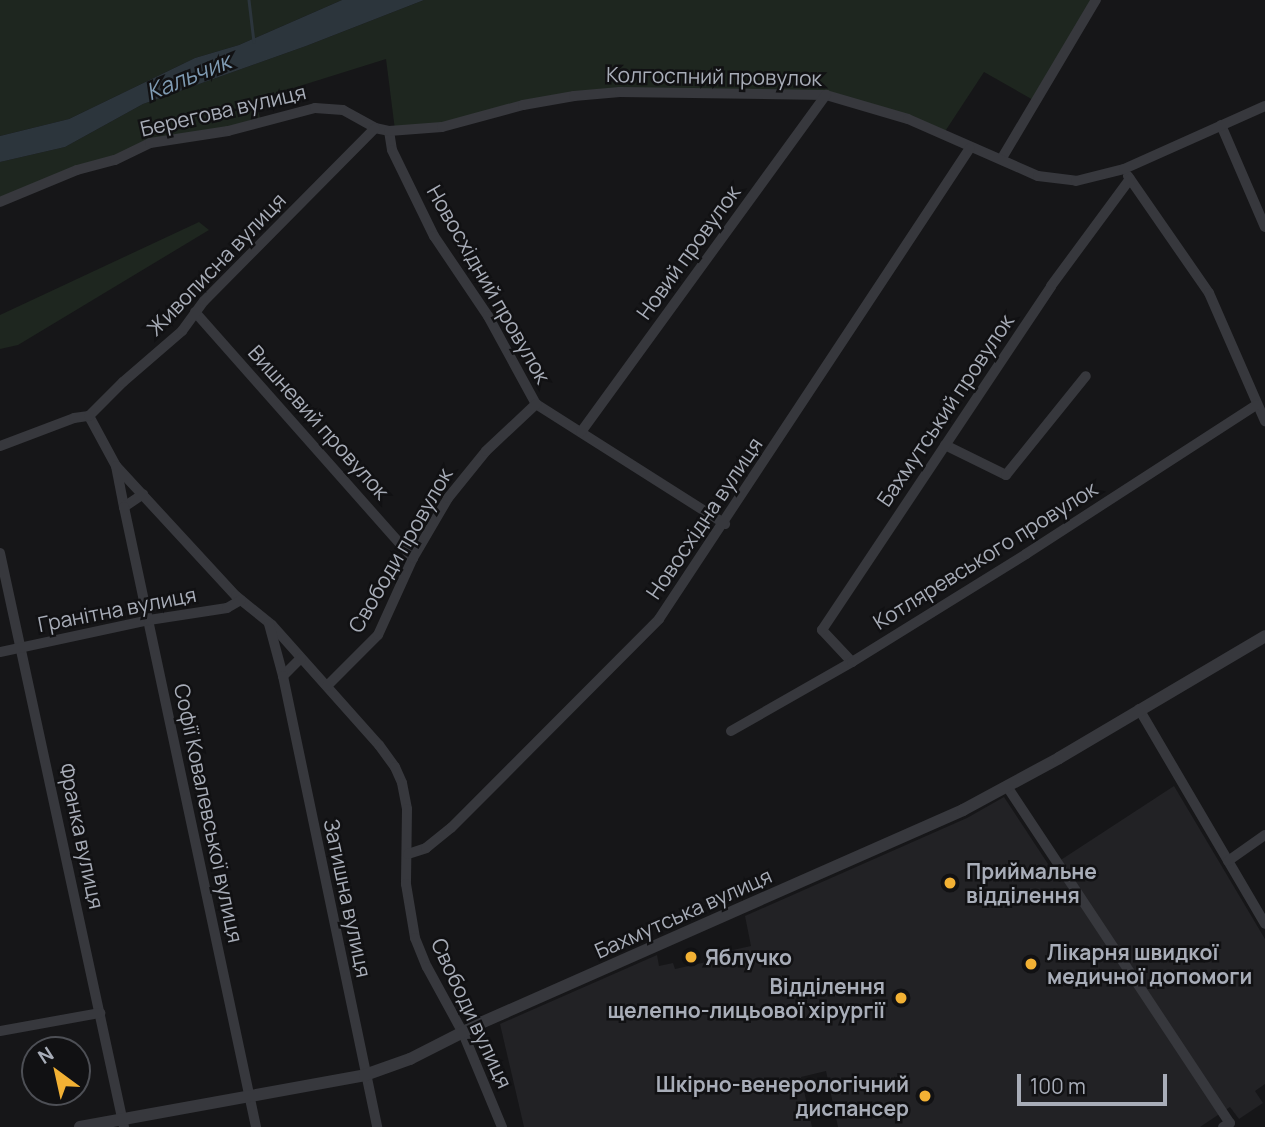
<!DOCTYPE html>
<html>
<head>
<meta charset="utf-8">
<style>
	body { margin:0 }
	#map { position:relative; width:1265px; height:1127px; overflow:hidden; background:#161618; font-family:Manrope,sans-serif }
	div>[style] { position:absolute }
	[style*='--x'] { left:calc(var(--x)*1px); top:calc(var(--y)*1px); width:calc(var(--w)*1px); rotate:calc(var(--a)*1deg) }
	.built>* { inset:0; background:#222225 }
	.green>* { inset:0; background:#1e261f }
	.water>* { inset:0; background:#2c353c }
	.stream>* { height:2.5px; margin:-1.25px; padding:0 1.25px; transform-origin:1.25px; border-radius:1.25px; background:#2c353c }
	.minor>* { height:10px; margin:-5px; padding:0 5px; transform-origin:5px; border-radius:5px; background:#37383d }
	.tertiary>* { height:12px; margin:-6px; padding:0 6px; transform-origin:6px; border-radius:6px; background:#37383d }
	.dots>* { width:19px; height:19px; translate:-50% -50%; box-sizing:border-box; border:4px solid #111113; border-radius:50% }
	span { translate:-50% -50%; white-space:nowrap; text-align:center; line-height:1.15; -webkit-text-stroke:5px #111113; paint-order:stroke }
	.street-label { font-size:21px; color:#a8adb8 }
	.poi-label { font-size:21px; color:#a8adb8; font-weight:700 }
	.left { translate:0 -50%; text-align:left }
	.right { translate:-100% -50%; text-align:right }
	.water-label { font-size:23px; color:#7f9bb3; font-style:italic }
	.north { position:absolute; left:21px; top:1036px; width:70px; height:70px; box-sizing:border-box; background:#111113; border:2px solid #4d4f55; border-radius:50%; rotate:327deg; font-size:19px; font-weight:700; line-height:28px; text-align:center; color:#a8adb8 }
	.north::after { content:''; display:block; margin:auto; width:24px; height:32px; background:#f2b134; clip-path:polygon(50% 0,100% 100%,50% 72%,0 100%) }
	.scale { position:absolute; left:1017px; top:1074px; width:150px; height:32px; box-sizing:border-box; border:4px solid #a8adb8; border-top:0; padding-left:9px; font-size:21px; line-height:24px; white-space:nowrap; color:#a8adb8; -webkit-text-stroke:5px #111113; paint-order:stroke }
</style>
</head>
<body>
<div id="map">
	<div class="built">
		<div style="clip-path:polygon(1174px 786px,1265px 939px,1265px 1084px,1255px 1091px,1263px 1103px,1239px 1119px,1230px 1107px,1200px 1127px,838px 1127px,826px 1071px,801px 1077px,812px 1127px,524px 1127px,500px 1024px,657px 955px,659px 966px,673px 963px,675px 969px,711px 961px,710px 955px,751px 946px,745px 916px,967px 818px,1004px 797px,1050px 867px)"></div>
	</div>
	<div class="green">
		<div style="clip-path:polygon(0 0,342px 0,239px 45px,195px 58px,69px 119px,0 136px)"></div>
		<div style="clip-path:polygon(424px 0,1096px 0,1035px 101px,984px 72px,944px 133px,826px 95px,574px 96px,462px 122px,395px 130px,386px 59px,255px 100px,261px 121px,150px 143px,0 202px,0 162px,65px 147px,143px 104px,306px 46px)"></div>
		<div style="clip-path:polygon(199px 222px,209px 230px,18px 345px,0 349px,0 315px)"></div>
	</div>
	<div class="water">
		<div style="clip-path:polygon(342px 0,424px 0,306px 46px,143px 104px,65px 147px,0 162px,0 136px,69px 119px,195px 58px,239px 45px)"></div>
	</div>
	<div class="stream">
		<div style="--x:249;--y:0;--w:42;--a:83.2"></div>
	</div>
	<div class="minor">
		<div style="--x:1221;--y:125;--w:111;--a:66.7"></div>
		<div style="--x:389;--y:131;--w:19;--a:81"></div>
		<div style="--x:392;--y:150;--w:96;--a:64"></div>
		<div style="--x:434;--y:236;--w:97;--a:56"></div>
		<div style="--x:488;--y:316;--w:100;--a:61.4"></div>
		<div style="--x:536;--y:404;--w:224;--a:32.4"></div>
		<div style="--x:1002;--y:158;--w:184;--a:-59.3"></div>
		<div style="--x:1128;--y:176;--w:142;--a:55.3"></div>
		<div style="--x:1209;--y:293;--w:140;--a:66.4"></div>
		<div style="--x:0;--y:202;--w:83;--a:-22.6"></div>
		<div style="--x:77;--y:170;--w:39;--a:-15"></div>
		<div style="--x:115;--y:160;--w:39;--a:-26"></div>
		<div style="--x:150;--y:143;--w:79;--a:-8.7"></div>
		<div style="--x:228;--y:131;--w:90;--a:-14.8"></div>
		<div style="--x:315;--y:108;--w:28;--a:4"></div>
		<div style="--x:343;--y:110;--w:37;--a:29"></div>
		<div style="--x:375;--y:128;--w:14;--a:12"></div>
		<div style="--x:389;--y:131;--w:53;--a:-4.3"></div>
		<div style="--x:442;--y:127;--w:84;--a:-15.2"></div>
		<div style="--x:523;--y:105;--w:52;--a:-10"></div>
		<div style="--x:574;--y:96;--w:46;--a:-5"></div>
		<div style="--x:620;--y:92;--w:206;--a:0.8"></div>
		<div style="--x:826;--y:95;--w:85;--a:16.3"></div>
		<div style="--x:908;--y:119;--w:142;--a:23.7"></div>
		<div style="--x:1038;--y:176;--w:38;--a:7"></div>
		<div style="--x:1076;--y:181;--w:49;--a:-14"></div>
		<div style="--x:1124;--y:169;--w:154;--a:-24.1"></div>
		<div style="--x:195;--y:312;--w:329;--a:48.5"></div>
		<div style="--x:89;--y:416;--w:57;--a:61.6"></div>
		<div style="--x:116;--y:466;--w:42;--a:79"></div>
		<div style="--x:124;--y:507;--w:23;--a:-34"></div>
		<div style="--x:581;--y:432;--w:417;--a:-54"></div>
		<div style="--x:945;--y:445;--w:68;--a:26.2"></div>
		<div style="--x:1006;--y:475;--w:127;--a:-51.1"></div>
		<div style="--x:0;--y:446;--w:79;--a:-20.7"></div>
		<div style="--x:74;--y:418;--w:15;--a:-8"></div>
		<div style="--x:89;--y:416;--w:48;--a:-45"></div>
		<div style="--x:123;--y:382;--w:78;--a:-40.8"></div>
		<div style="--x:182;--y:331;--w:37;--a:-54"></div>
		<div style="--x:204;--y:301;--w:243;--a:-45.3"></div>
		<div style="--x:116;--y:466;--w:177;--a:47.3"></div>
		<div style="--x:236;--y:596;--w:46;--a:38.9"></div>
		<div style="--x:272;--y:625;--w:161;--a:48.3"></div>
		<div style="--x:379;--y:745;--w:27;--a:54"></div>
		<div style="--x:395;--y:767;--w:17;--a:66"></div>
		<div style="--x:402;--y:783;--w:26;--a:79"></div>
		<div style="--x:407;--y:809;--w:75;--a:90.8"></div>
		<div style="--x:406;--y:884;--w:55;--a:80.5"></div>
		<div style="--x:415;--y:938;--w:31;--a:68"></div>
		<div style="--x:427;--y:967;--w:75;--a:61.4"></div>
		<div style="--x:463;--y:1033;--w:102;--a:67.5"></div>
		<div style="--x:124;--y:507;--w:634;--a:77.98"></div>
		<div style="--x:0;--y:553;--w:587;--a:77.81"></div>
		<div style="--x:269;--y:624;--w:54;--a:74.9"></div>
		<div style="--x:283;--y:676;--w:25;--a:-45"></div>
		<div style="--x:0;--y:652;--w:152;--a:-12.1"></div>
		<div style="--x:149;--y:620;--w:79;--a:-8.7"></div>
		<div style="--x:227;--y:608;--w:16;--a:-30"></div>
		<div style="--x:852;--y:662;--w:44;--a:-133.2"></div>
		<div style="--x:822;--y:630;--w:413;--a:-56.3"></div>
		<div style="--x:1051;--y:286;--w:133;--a:-53.6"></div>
		<div style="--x:283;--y:676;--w:461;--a:78.2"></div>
		<div style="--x:327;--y:686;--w:72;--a:-45"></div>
		<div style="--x:378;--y:635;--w:85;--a:-65.6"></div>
		<div style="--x:413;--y:558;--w:69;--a:-59.7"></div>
		<div style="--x:448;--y:498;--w:60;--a:-51"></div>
		<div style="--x:486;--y:451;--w:69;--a:-43.2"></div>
		<div style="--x:1139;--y:709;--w:249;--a:59.6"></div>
		<div style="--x:731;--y:731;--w:139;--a:-29.7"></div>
		<div style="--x:852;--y:662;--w:205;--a:-31.8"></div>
		<div style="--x:1026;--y:554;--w:274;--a:-32.9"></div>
		<div style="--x:1008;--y:788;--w:402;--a:56.5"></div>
		<div style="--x:1230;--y:1123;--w:8;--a:150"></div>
		<div style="--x:408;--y:854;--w:19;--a:-18"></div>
		<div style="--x:426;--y:848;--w:32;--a:-39"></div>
		<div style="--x:451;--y:828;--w:295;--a:-45.1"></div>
		<div style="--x:659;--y:619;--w:564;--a:-56.56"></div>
		<div style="--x:1228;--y:861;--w:45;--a:-35.1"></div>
		<div style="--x:0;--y:1031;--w:102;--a:-10.2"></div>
	</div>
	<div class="tertiary">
		<div style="--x:80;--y:1127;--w:290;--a:-10.3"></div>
		<div style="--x:365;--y:1075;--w:48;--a:-19.6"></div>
		<div style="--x:410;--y:1059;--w:82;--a:-26.9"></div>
		<div style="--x:483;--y:1022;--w:525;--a:-23.83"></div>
		<div style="--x:963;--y:810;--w:109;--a:-28.4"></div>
		<div style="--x:1059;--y:758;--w:239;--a:-30.6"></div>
	</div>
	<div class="dots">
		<div style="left:950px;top:883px;background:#f2b134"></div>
		<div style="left:691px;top:957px;background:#f2b134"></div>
		<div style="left:1031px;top:964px;background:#f2b134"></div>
		<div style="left:901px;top:998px;background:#f2b134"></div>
		<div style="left:925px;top:1096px;background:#f2b134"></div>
	</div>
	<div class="street-label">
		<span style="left:714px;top:76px;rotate:1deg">Колгоспний провулок</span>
		<span style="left:223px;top:110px;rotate:-13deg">Берегова вулиця</span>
		<span style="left:688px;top:252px;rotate:-54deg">Новий провулок</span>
		<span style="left:216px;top:264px;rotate:-46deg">Живописна вулиця</span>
		<span style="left:489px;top:284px;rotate:60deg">Новосхідний провулок</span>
		<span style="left:945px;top:410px;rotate:-56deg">Бахмутський провулок</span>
		<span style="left:319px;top:422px;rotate:48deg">Вишневий провулок</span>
		<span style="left:704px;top:518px;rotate:-56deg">Новосхідна вулиця</span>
		<span style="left:400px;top:550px;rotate:-60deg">Свободи провулок</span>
		<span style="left:985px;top:555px;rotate:-32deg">Котляревського провулок</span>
		<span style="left:117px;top:609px;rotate:-11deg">Гранітна вулиця</span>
		<span style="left:209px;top:813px;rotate:78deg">Софії Ковалевської вулиця</span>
		<span style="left:82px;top:836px;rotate:78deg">Франка вулиця</span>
		<span style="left:348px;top:898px;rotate:78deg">Затишна вулиця</span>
		<span style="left:683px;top:913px;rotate:-24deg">Бахмутська вулиця</span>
		<span style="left:472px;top:1013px;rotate:65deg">Свободи вулиця</span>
	</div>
	<div class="poi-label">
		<span class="left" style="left:966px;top:883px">Приймальне<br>відділення</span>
		<span class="left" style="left:1047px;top:964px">Лікарня швидкої<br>медичної допомоги</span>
		<span class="left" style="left:705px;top:957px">Яблучко</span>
		<span class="right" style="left:885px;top:998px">Відділення<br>щелепно-лицьової хірургії</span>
		<span class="right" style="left:909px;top:1096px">Шкірно-венерологічний<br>диспансер</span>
	</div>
	<div class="water-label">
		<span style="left:188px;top:76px;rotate:-22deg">Кальчик</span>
	</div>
	<div class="north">N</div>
	<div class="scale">100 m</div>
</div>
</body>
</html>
